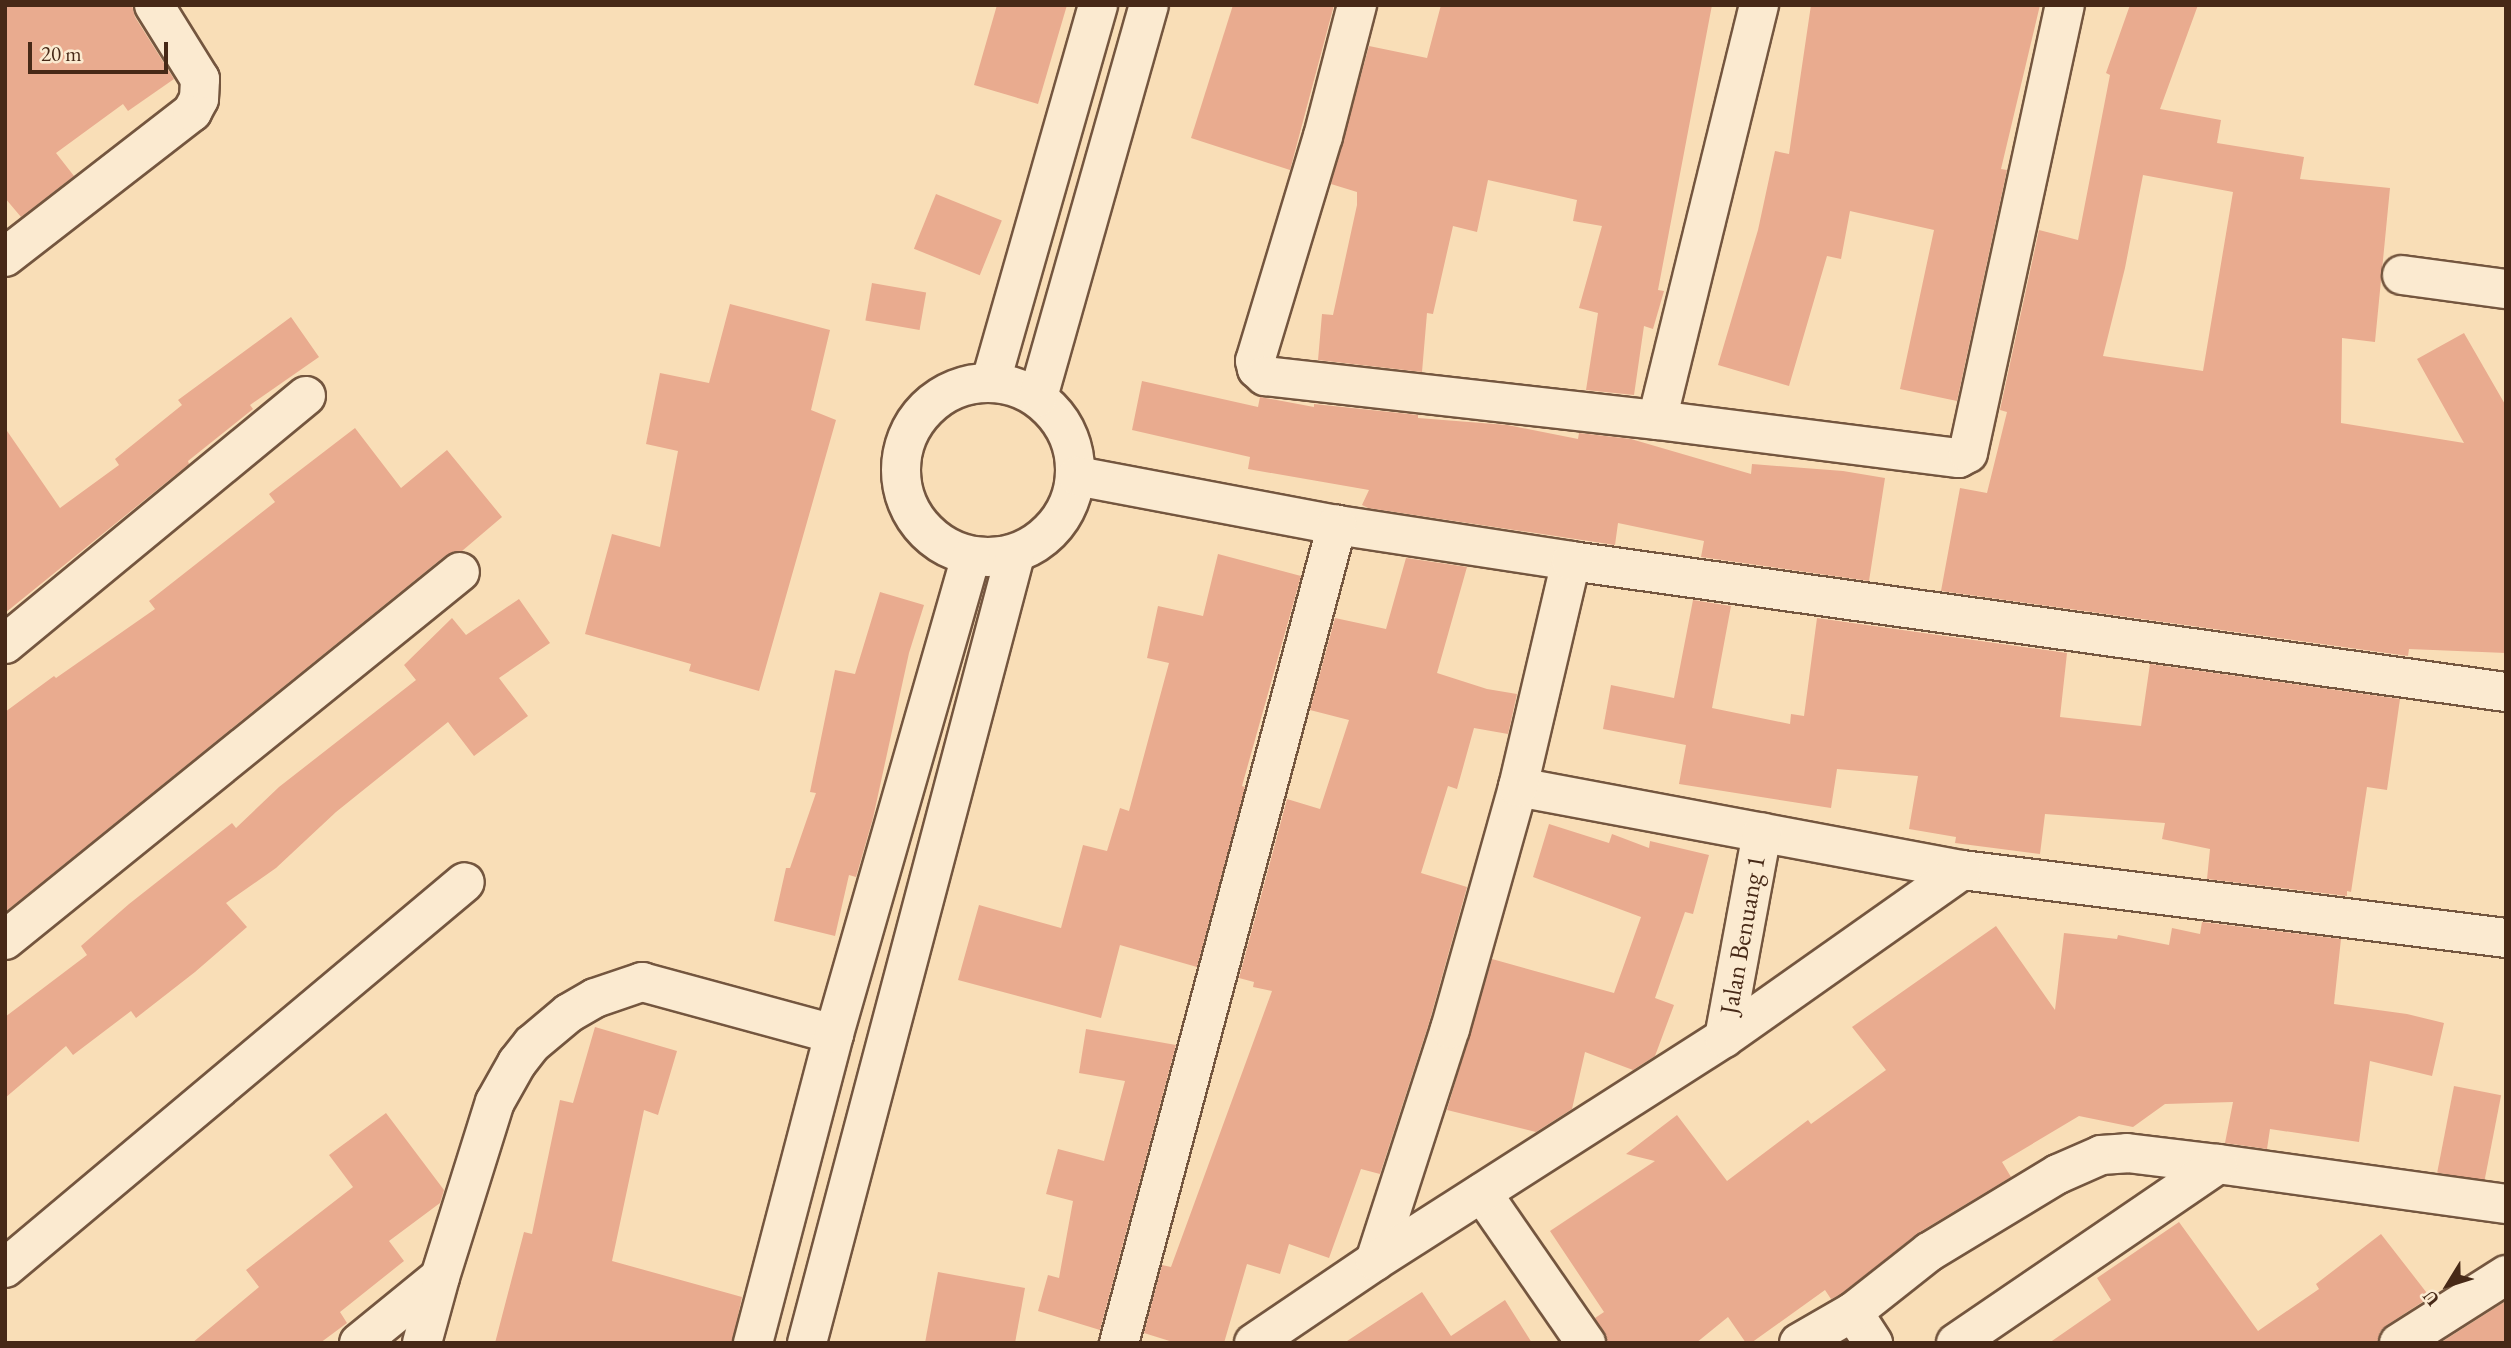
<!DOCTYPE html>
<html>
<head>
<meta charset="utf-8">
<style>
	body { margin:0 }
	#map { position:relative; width:2511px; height:1348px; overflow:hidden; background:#f9deb7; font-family:"EB Garamond",serif }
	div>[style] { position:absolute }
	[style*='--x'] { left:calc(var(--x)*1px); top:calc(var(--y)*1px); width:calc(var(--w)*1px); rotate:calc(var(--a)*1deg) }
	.building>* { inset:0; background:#e9ab8f; transform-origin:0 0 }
	.roads { filter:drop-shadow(2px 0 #74563f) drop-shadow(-2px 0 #74563f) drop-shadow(0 2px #74563f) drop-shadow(0 -2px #74563f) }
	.street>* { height:38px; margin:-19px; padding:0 19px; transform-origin:19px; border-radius:19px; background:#fbead0 }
	.street>.ring { margin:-19px; padding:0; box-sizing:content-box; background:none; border:38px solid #fbead0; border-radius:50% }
	.secondary>* { height:38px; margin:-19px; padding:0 19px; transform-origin:19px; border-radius:19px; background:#fbead0 }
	span { translate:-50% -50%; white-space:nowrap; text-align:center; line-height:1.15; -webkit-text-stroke:5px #fbead0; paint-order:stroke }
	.street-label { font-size:26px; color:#472917 }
	.frame { position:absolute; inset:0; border:7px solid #472917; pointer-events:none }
	.north { position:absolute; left:2413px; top:1250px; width:70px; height:70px; -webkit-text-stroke:5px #fbead0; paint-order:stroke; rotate:232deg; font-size:19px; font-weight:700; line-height:28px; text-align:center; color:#472917 }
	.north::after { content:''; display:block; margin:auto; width:24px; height:32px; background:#472917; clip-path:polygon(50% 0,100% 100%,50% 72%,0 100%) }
	.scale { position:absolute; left:28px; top:42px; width:140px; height:32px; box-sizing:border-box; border:4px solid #472917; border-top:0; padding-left:9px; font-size:21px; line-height:24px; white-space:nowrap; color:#472917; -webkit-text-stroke:5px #fbead0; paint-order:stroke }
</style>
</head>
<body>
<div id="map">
	<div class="building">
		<div style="clip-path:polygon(5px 5px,132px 5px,135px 17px,174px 79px,128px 111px,123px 104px,56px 153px,74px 176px,21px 217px,5px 198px)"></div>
		<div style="clip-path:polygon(997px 5px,1067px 5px,1038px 104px,974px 85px)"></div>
		<div style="clip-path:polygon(1233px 5px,1334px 5px,1290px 170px,1191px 138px)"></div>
		<div style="clip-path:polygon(1441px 5px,1712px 5px,1658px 290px,1664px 291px,1653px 329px,1644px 326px,1634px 395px,1586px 390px,1598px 313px,1579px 308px,1602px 226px,1573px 221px,1577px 200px,1488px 180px,1477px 232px,1453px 226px,1433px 314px,1427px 313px,1422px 372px,1318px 360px,1322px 314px,1333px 315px,1357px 205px,1357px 192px,1331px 184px,1369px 46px,1427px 58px)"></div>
		<div style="clip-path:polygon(1811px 5px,2040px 5px,2001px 169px,2007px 170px,1957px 401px,1900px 389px,1934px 230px,1850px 211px,1841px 259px,1827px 256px,1789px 386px,1718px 365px,1758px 230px,1775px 151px,1789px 154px)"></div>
		<div style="clip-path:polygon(evenodd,2130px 5px,2198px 5px,2160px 109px,2221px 120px,2217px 143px,2304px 157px,2300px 179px,2390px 188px,2375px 342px,2342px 338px,2341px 423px,2464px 443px,2417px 359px,2464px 333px,2506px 406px,2506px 653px,2409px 649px,2408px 656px,1941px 591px,1960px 488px,1987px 493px,2007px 412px,2000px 410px,2039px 230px,2078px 240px,2110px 75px,2106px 73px,2130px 5px,2143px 175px,2233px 192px,2203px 371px,2103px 356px,2125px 268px,2143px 175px)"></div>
		<div style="left:936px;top:194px;width:71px;height:59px;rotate:22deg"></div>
		<div style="left:872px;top:283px;width:55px;height:38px;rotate:10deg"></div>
		<div style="clip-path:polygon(730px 304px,830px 330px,811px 410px,836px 420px,759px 691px,689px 671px,691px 664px,585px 634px,612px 534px,660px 547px,678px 451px,646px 444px,660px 373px,709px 383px)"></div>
		<div style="clip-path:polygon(291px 317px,319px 357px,250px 405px,253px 409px,188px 461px,189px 464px,5px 613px,5px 428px,60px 508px,119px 465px,115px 459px,182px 405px,178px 400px)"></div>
		<div style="clip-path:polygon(1142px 381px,1258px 407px,1260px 397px,1314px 407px,1314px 404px,1418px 415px,1418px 418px,1507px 425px,1578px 439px,1579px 433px,1631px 439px,1751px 474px,1752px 464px,1843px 471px,1885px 478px,1869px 581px,1701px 557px,1704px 541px,1618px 523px,1615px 545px,1368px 508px,1362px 505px,1369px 490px,1248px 469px,1250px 457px,1132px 430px)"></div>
		<div style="clip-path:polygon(355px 428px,401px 488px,447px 450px,502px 517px,462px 551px,446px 555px,5px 912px,5px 712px,54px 676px,56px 678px,155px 609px,149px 601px,275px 502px,269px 494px)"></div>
		<div style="clip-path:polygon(1218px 554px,1301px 576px,1242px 786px,1245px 787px,1197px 967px,1120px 945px,1101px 1018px,958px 980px,979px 905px,1061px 928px,1083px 845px,1107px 851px,1120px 808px,1129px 811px,1169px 663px,1147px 658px,1158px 606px,1203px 616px)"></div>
		<div style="clip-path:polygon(1406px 558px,1467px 567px,1437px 673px,1487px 689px,1517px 694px,1508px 734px,1474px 728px,1457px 789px,1448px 786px,1421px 873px,1467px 887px,1429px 1023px,1380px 1174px,1361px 1169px,1329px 1258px,1289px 1244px,1280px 1274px,1247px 1264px,1224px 1343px,1176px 1343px,1144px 1333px,1162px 1265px,1171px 1267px,1272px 991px,1253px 987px,1254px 982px,1239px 978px,1287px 799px,1320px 809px,1349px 720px,1310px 710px,1335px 618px,1386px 629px)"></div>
		<div style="clip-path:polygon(880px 592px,924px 605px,909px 653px,873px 818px,856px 877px,849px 875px,835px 936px,774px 921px,786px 868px,790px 868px,816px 793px,810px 792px,835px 670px,855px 674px)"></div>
		<div style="clip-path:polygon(519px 599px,550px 643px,499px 678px,528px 716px,474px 756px,448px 722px,336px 812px,276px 868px,226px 903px,247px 927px,195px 972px,136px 1018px,131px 1011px,73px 1055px,66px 1046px,5px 1098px,5px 1017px,87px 955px,81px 946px,129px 904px,232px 823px,236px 828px,279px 787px,416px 680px,404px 665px,452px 618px,466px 635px)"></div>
		<div style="clip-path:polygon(1693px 600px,1731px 606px,1712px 708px,1790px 724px,1791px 714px,1804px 716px,1817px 618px,2067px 653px,2060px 717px,2141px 726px,2150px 664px,2400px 699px,2387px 790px,2367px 787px,2351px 892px,2347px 891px,2347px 896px,2207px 879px,2210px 849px,2162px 839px,2165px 823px,2045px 814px,2040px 854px,1955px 843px,1956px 837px,1909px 829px,1918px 776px,1837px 769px,1831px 808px,1679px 784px,1686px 745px,1603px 729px,1611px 685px,1674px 698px)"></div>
		<div style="clip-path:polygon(1549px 824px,1609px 843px,1612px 834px,1649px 848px,1650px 841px,1709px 855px,1693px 914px,1685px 912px,1655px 998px,1674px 1005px,1655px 1056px,1633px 1070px,1585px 1052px,1572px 1109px,1536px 1132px,1447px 1110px,1492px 959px,1614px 993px,1641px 917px,1533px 877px)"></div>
		<div style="clip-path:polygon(2202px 922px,2341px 939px,2334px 1004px,2407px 1014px,2444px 1023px,2432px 1076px,2370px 1061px,2359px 1142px,2270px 1129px,2267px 1149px,2225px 1143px,2233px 1102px,2165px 1104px,2133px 1127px,2079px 1116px,2002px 1162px,2011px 1177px,1918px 1233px,1841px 1294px,1831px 1299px,1825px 1290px,1751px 1343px,1746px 1343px,1728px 1317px,1696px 1343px,1608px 1343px,1595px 1318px,1604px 1312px,1550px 1231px,1655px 1161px,1626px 1154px,1677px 1115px,1727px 1181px,1808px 1120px,1811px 1124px,1886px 1070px,1852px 1027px,1996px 926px,2055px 1010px,2064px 933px,2117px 939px,2118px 935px,2169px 945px,2172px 928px,2200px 934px)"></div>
		<div style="clip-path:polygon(595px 1027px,677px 1051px,658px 1115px,644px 1110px,612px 1261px,742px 1297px,732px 1343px,495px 1343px,524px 1232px,532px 1234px,560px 1100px,573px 1103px)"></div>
		<div style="clip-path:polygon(1086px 1029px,1176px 1045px,1100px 1330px,1038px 1311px,1048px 1275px,1059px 1278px,1073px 1201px,1046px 1194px,1058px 1149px,1104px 1161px,1125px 1081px,1079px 1073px)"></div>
		<div style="left:2454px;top:1086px;width:48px;height:88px;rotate:11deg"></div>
		<div style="clip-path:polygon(386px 1113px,444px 1190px,440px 1203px,389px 1241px,404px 1261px,340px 1312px,347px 1323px,320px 1343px,192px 1343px,259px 1287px,246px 1270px,353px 1187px,329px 1155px)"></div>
		<div style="clip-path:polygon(2179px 1222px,2258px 1331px,2319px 1289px,2316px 1284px,2381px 1234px,2430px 1297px,2387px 1325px,2380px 1332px,2377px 1343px,2049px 1343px,2111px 1300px,2097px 1278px)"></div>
		<div style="clip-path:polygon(938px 1272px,1025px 1288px,1015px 1343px,925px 1343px)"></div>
		<div style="clip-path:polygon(1422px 1292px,1451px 1336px,1505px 1300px,1532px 1343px,1344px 1343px)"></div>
		<div style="clip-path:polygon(2506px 1301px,2506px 1343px,2440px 1343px)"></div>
	</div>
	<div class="roads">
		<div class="street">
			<div style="--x:1357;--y:5;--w:135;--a:104.5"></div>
			<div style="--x:1323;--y:136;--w:235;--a:106.8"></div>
			<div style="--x:1255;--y:361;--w:8;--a:76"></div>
			<div style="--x:1257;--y:369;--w:11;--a:41"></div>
			<div style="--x:1265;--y:376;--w:394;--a:6.4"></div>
			<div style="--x:1759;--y:5;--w:427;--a:103.8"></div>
			<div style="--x:1657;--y:420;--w:304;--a:7.2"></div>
			<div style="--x:1959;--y:458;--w:10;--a:-29"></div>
			<div style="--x:1968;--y:453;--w:458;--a:-77.8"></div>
			<div style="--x:2402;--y:275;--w:105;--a:7.7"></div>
			<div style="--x:991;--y:381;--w:391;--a:-74.1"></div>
			<div class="ring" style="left:901px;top:383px;width:136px;height:136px"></div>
			<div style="--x:1038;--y:397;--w:407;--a:-74.2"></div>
			<div style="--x:1077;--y:476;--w:265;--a:10.7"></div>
			<div style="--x:1337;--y:525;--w:237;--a:8.7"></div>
			<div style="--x:5;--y:644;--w:390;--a:-39.5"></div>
			<div style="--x:1518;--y:787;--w:452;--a:10.6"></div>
			<div style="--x:1962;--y:870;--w:548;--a:7.13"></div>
			<div style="--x:5;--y:940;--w:585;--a:-38.97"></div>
			<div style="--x:1724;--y:1038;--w:209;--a:-79.5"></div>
			<div style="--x:1482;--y:1193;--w:183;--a:55.3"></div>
			<div style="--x:1375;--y:1261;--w:244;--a:-72.1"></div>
			<div style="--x:1450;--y:1029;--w:251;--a:-74.3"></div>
			<div style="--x:1518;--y:787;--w:232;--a:-76.8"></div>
			<div style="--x:1571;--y:561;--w:944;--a:7.98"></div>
			<div style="--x:5;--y:1268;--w:600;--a:-40"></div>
			<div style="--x:1853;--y:1312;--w:37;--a:57"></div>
			<div style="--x:359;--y:1343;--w:104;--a:-39.2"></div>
			<div style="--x:422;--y:1343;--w:68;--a:-74.7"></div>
			<div style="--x:440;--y:1277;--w:183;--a:-72.6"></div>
			<div style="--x:495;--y:1102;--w:45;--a:-60.6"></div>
			<div style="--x:517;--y:1063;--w:24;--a:-52"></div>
			<div style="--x:532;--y:1044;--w:48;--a:-40"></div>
			<div style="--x:569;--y:1013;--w:30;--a:-30"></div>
			<div style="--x:595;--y:998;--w:50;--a:-18.8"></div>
			<div style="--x:642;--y:982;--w:199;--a:15.2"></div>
			<div style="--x:753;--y:1343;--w:319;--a:-75.3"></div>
			<div style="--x:834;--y:1034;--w:496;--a:-74"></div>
			<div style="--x:807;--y:1343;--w:815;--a:-75.21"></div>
			<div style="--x:1119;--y:1343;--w:847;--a:-75.08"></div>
			<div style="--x:1254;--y:1343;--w:146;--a:-34.1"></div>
			<div style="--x:1375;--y:1261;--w:414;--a:-32.6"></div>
			<div style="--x:1724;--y:1038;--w:291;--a:-35.2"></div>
			<div style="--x:1799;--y:1343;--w:62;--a:-29.9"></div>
			<div style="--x:1853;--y:1312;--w:97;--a:-38.3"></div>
			<div style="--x:1929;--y:1252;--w:151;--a:-31.2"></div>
			<div style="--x:2058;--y:1174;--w:47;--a:-23.8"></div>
			<div style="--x:2101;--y:1155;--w:26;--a:-4"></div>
			<div style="--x:2127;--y:1153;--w:92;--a:6.9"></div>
			<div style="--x:2218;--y:1164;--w:291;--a:7.9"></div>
			<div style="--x:1956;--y:1343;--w:317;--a:-34.3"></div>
			<div style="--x:2399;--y:1343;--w:127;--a:-32.4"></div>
		</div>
		<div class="secondary">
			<div style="--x:5;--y:257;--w:237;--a:-37.8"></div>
			<div style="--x:192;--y:112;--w:15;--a:-62"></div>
			<div style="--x:199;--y:99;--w:20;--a:-87"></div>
			<div style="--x:200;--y:79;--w:87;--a:-121.9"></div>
		</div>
	</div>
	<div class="street-label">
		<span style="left:1743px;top:935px;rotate:-80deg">Jalan Benuang 1</span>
	</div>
	<div class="frame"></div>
	<div class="north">U</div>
	<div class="scale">20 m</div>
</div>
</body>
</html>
